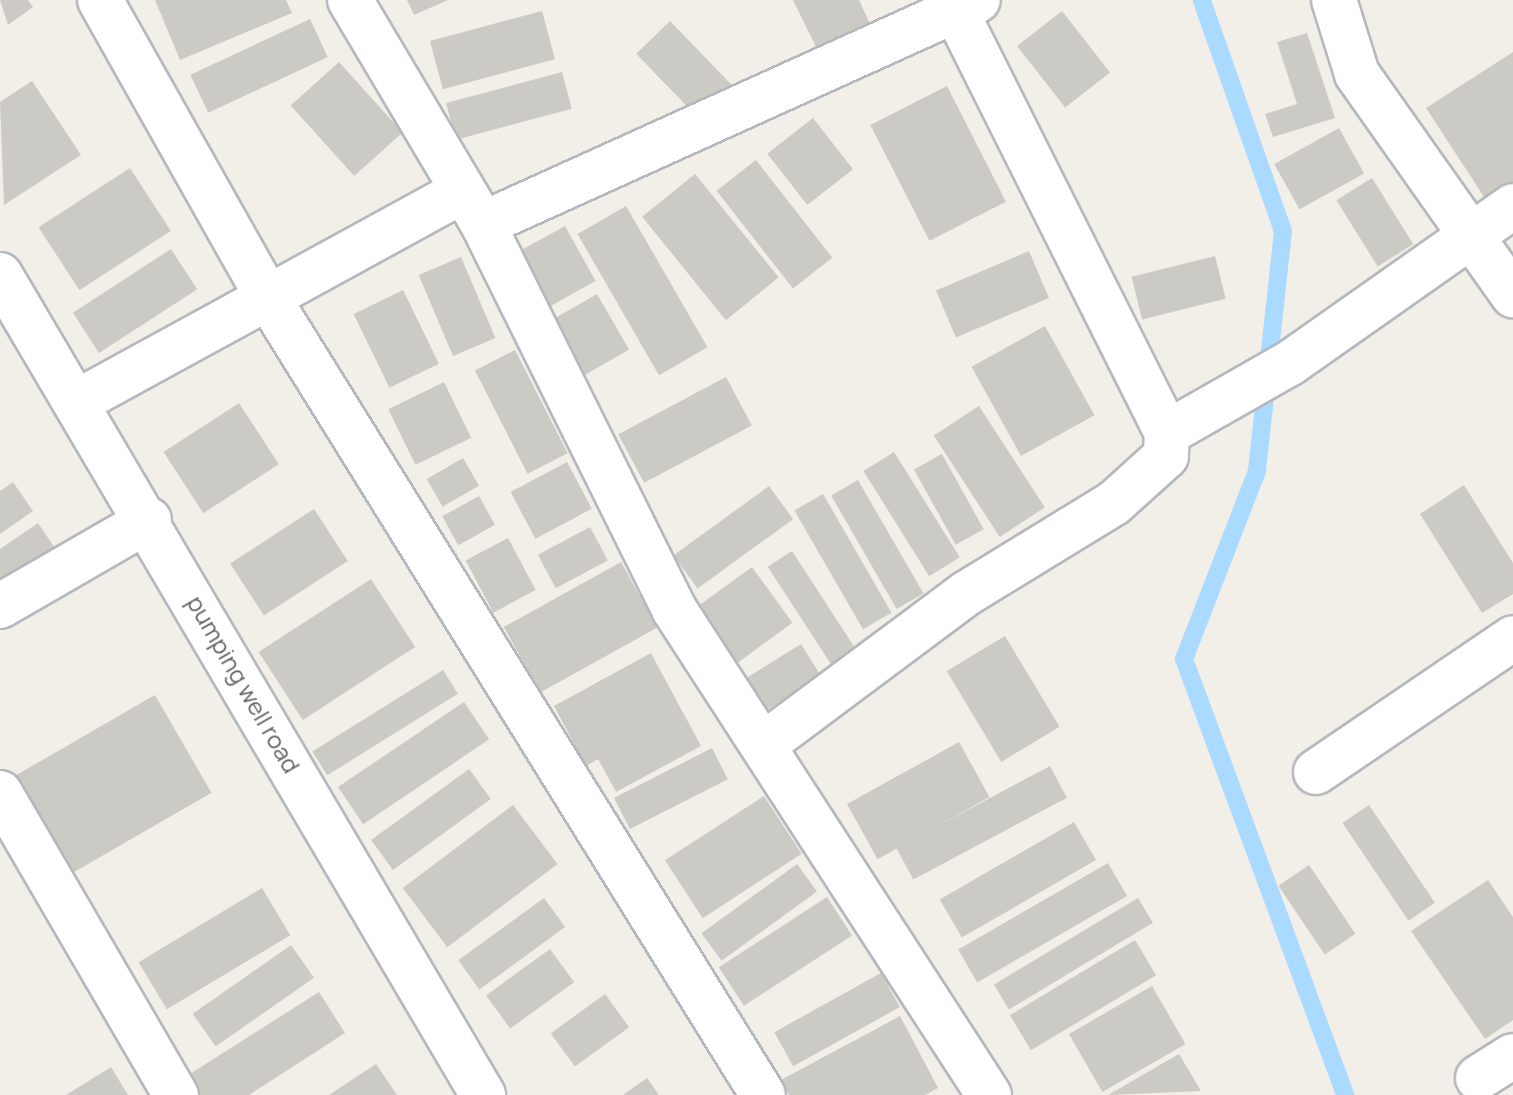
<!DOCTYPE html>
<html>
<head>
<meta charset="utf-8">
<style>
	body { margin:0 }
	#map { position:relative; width:1513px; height:1095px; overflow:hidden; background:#f1efe8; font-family:Manrope,sans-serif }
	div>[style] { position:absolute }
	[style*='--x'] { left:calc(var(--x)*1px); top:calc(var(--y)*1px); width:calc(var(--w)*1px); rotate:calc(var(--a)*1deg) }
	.stream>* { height:18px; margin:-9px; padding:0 9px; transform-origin:9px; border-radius:9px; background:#aadaff }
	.building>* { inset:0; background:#cccac5; transform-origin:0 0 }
	.roads { filter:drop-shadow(2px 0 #b5b8bc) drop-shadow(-2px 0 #b5b8bc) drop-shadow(0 2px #b5b8bc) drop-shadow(0 -2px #b5b8bc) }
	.street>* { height:44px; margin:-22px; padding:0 22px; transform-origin:22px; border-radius:22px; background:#fff }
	span { translate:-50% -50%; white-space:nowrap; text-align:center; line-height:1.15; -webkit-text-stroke:6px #fff; paint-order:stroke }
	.street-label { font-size:24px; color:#5f6368 }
</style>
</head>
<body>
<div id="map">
	<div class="stream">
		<div style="--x:1202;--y:1;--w:244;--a:70.6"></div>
		<div style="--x:1283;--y:231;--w:241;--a:96.2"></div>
		<div style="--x:1257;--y:471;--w:202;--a:111.2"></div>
		<div style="--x:1184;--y:659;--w:465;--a:69.7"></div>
	</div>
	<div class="building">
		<div style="clip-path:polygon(0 0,28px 0,33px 7px,8px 25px)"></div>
		<div style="clip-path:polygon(155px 0,286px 0,292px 13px,180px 60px)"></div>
		<div style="clip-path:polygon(407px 0,448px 0,414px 15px)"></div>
		<div style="clip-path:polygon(793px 0,859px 0,871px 26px,818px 51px)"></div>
		<div style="left:542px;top:11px;width:50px;height:116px;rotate:75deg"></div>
		<div style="left:1062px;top:11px;width:78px;height:57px;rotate:52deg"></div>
		<div style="left:310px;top:19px;width:42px;height:132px;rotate:65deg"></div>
		<div style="left:670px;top:21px;width:91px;height:47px;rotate:46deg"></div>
		<div style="clip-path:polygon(1307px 33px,1335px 118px,1273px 137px,1265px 114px,1297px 104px,1277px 42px)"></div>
		<div style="clip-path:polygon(1513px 52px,1513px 187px,1488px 203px,1426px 108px)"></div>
		<div style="left:339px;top:62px;width:95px;height:65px;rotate:48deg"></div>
		<div style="left:562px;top:72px;width:38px;height:120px;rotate:75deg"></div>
		<div style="clip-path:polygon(32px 81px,81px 155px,4px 205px,0 102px)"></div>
		<div style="left:947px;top:86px;width:130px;height:86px;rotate:63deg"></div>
		<div style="left:813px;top:118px;width:65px;height:58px;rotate:52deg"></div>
		<div style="left:1339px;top:128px;width:52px;height:74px;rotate:61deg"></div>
		<div style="left:756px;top:160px;width:124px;height:50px;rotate:52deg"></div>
		<div style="left:130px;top:168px;width:75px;height:109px;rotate:57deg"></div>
		<div style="left:695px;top:174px;width:133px;height:68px;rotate:51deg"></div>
		<div style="left:1372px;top:178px;width:78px;height:42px;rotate:58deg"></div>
		<div style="left:626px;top:206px;width:163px;height:56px;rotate:60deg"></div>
		<div style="left:565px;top:226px;width:63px;height:59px;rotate:61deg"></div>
		<div style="left:171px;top:249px;width:48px;height:117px;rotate:57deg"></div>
		<div style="left:1029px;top:251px;width:51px;height:101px;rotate:67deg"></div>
		<div style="left:1215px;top:256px;width:44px;height:86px;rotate:76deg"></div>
		<div style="left:461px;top:257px;width:88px;height:46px;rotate:67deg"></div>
		<div style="left:403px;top:290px;width:82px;height:55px;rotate:64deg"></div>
		<div style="left:597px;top:294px;width:64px;height:58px;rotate:60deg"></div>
		<div style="left:1045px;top:326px;width:102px;height:84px;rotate:61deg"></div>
		<div style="left:515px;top:350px;width:116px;height:45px;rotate:63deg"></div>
		<div style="left:726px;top:377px;width:55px;height:122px;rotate:62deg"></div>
		<div style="left:444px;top:382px;width:62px;height:62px;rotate:64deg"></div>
		<div style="left:239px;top:403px;width:73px;height:90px;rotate:57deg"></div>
		<div style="left:979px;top:406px;width:121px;height:54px;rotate:57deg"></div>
		<div style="left:894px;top:452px;width:124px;height:36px;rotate:58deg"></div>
		<div style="left:942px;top:454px;width:86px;height:32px;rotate:61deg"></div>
		<div style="left:463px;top:458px;width:32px;height:42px;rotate:60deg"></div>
		<div style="left:567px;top:462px;width:53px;height:64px;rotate:62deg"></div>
		<div style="left:858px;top:480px;width:131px;height:31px;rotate:60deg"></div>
		<div style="clip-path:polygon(13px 482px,33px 511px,0 534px,0 491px)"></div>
		<div style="clip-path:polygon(1464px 485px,1513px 563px,1513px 594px,1482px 613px,1420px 514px)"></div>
		<div style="left:769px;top:486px;width:41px;height:118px;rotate:54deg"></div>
		<div style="left:823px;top:494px;width:137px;height:33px;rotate:60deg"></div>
		<div style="left:479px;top:496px;width:33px;height:42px;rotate:61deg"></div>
		<div style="left:314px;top:509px;width:62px;height:100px;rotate:57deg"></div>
		<div style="clip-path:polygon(38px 523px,57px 551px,0 590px,0 549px)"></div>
		<div style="left:590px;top:527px;width:38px;height:59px;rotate:62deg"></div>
		<div style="left:508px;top:538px;width:59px;height:48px;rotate:62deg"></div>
		<div style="left:792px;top:551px;width:119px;height:29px;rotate:57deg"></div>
		<div style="left:621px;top:562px;width:75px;height:134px;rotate:61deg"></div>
		<div style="left:752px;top:567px;width:69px;height:69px;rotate:54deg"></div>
		<div style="left:371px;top:579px;width:81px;height:134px;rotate:57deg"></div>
		<div style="left:1005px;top:636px;width:106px;height:68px;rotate:59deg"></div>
		<div style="left:801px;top:644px;width:38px;height:67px;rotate:58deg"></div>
		<div style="clip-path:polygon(651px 653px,701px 746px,616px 792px,598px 759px,586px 766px,554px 706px)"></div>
		<div style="left:443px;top:670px;width:28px;height:154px;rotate:58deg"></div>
		<div style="left:155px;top:695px;width:113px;height:168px;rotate:60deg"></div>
		<div style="left:464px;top:702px;width:45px;height:152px;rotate:56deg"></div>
		<div style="left:959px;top:742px;width:63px;height:128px;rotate:61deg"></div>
		<div style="left:712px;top:748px;width:35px;height:110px;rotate:63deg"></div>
		<div style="left:1050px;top:766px;width:36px;height:174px;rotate:62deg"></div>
		<div style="left:469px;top:769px;width:37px;height:121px;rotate:54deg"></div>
		<div style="left:764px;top:796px;width:69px;height:118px;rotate:57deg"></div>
		<div style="left:513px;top:805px;width:74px;height:138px;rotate:53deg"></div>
		<div style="left:1369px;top:805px;width:118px;height:32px;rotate:56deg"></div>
		<div style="left:1074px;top:822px;width:44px;height:155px;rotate:60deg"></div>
		<div style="left:1108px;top:863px;width:38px;height:173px;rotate:60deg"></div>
		<div style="left:797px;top:864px;width:34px;height:118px;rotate:54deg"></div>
		<div style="left:1309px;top:865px;width:83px;height:37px;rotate:56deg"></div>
		<div style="clip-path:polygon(1488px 880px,1513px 917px,1513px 1020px,1485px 1039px,1411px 931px)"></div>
		<div style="left:262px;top:888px;width:55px;height:144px;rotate:59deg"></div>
		<div style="left:827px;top:897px;width:46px;height:129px;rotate:57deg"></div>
		<div style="left:544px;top:898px;width:36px;height:106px;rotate:54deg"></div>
		<div style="left:1138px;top:898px;width:29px;height:168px;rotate:59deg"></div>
		<div style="left:1135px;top:940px;width:41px;height:146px;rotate:59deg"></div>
		<div style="left:291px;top:945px;width:40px;height:120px;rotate:55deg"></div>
		<div style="left:550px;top:949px;width:41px;height:79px;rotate:54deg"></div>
		<div style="left:881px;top:973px;width:39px;height:122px;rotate:61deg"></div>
		<div style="left:1152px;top:986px;width:67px;height:96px;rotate:60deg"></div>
		<div style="clip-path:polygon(319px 992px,345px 1033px,249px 1095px,192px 1095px,182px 1079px)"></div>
		<div style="left:605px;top:994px;width:41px;height:67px;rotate:54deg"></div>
		<div style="clip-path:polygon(900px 1016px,938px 1088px,925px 1095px,789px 1095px,781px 1080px)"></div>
		<div style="clip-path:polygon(1179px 1054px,1201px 1091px,1108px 1095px)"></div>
		<div style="clip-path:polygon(376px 1064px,397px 1095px,329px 1095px)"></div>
		<div style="clip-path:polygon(111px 1067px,128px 1095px,66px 1095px)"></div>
		<div style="clip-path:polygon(647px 1078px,659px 1095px,623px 1095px)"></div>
	</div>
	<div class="roads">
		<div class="street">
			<div style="--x:100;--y:0;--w:340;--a:60.6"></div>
			<div style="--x:267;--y:296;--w:940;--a:58.17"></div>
			<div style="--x:350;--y:0;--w:261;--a:59.3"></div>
			<div style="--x:483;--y:224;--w:430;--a:63.6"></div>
			<div style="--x:674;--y:609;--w:579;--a:57.05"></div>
			<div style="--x:1334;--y:0;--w:77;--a:72.7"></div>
			<div style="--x:1357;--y:74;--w:271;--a:54.8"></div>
			<div style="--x:483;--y:224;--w:543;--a:-24.35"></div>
			<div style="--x:0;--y:275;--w:952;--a:59.5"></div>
			<div style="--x:77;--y:402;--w:439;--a:-28.7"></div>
			<div style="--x:1167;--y:433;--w:142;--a:-29.6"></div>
			<div style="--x:1290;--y:363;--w:273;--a:-35.1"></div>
			<div style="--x:0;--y:606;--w:172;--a:-30"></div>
			<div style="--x:763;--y:745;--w:254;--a:-36.7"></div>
			<div style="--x:967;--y:593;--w:172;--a:-31.5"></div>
			<div style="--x:1114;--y:503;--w:70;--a:-42.1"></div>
			<div style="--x:1166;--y:456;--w:23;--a:-88"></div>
			<div style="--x:1167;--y:433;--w:476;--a:-116.6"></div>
			<div style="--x:1316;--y:772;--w:238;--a:-34.2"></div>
			<div style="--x:0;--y:793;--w:350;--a:59.8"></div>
			<div style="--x:1478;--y:1078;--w:41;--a:-32.2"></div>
		</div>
	</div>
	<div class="street-label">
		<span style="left:244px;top:684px;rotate:60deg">pumping well road</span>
	</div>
</div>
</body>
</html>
